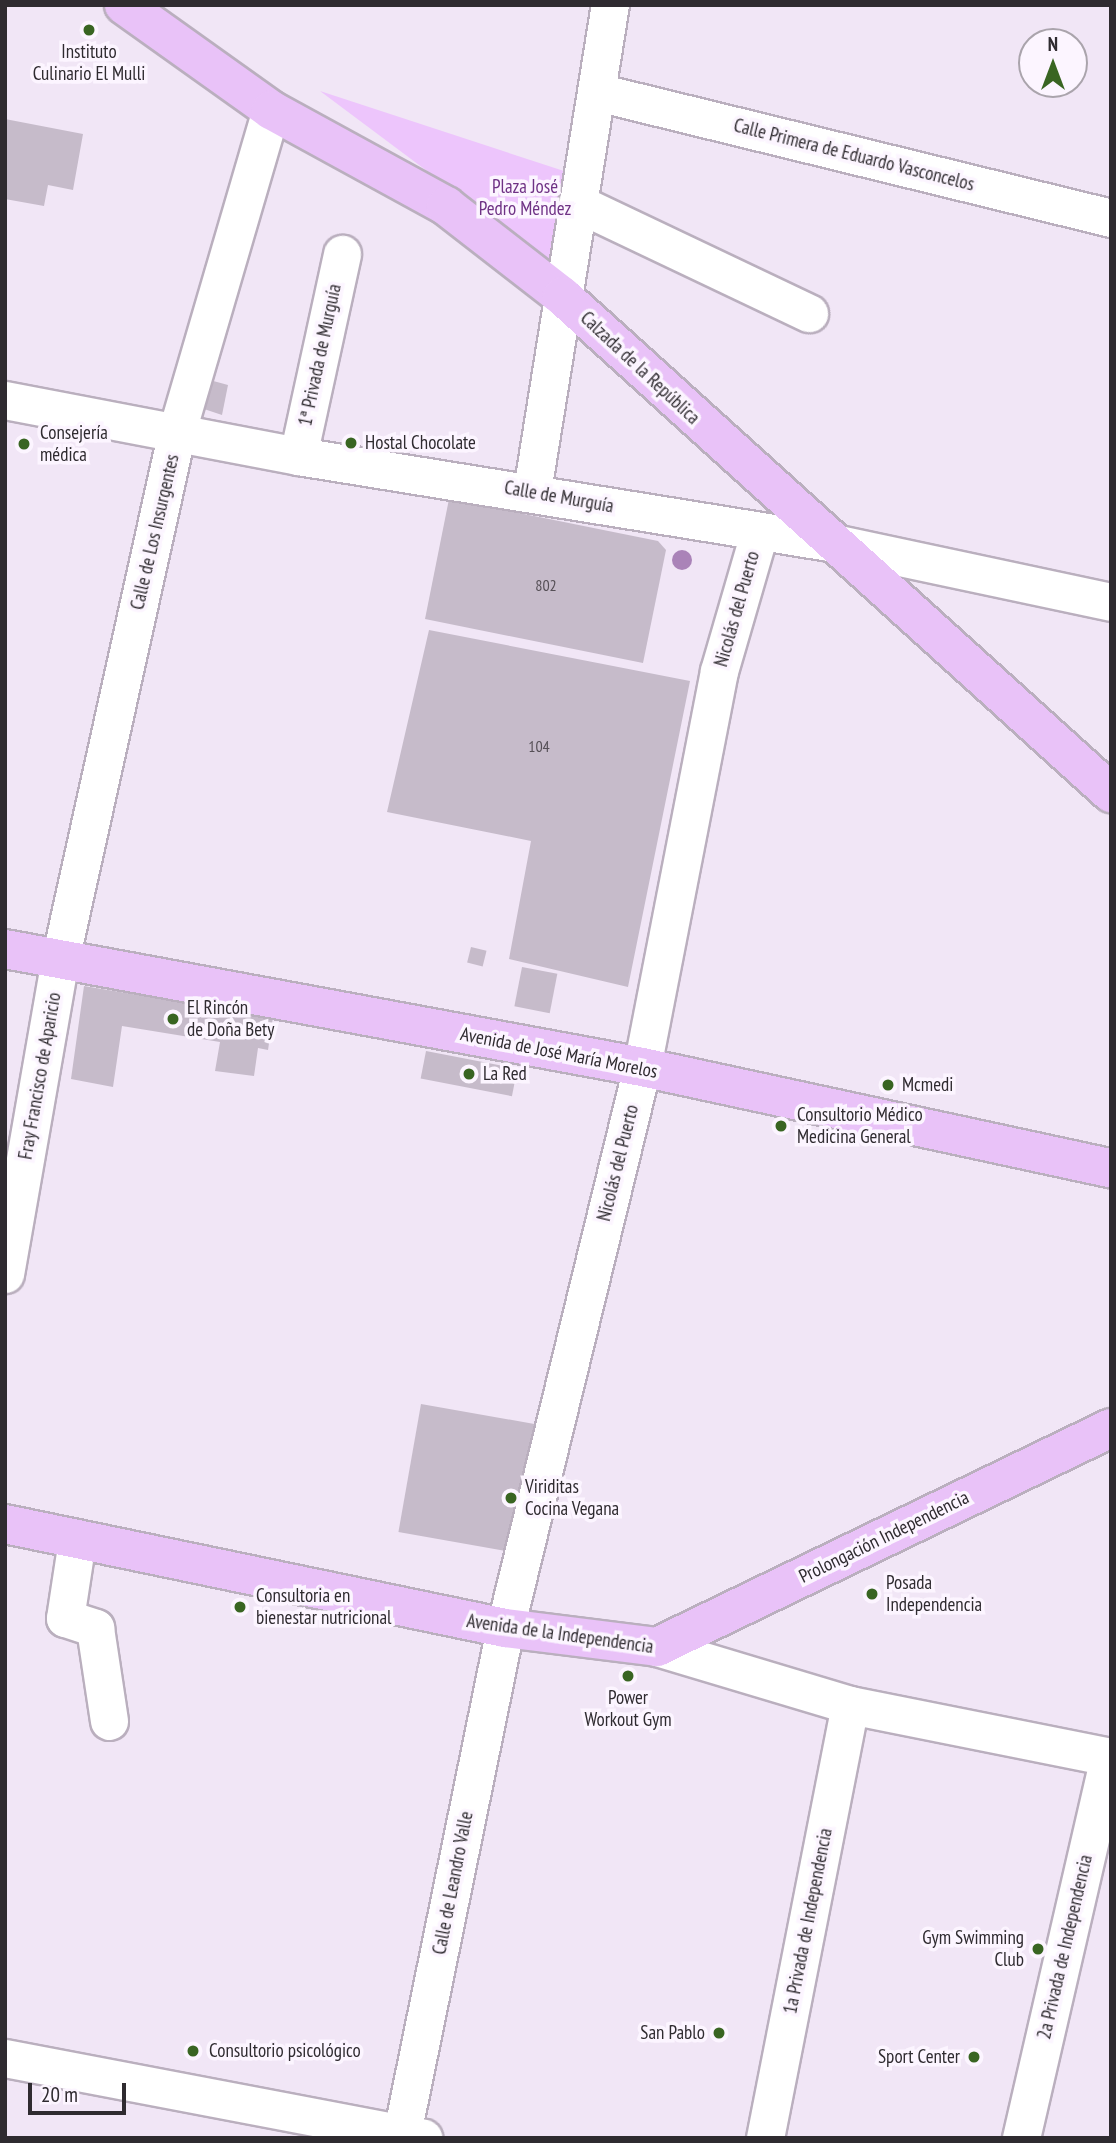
<!DOCTYPE html>
<html>
<head>
<meta charset="utf-8">
<style>
	body { margin:0 }
	#map { position:relative; width:1116px; height:2143px; overflow:hidden; background:#f1e6f6; font-family:"PT Sans Narrow",sans-serif }
	div>[style] { position:absolute }
	[style*='--x'] { left:calc(var(--x)*1px); top:calc(var(--y)*1px); width:calc(var(--w)*1px); rotate:calc(var(--a)*1deg) }
	.green>* { inset:0; background:#edc5fc }
	.building>* { inset:0; background:#c6bbca; transform-origin:0 0 }
	.roads { filter:drop-shadow(2px 0 #baafbe) drop-shadow(-2px 0 #baafbe) drop-shadow(0 2px #baafbe) drop-shadow(0 -2px #baafbe) }
	.minor>* { height:37px; margin:-18.5px; padding:0 18.5px; transform-origin:18.5px; border-radius:18.5px; background:#fff }
	.major>* { height:38px; margin:-19px; padding:0 19px; transform-origin:19px; border-radius:19px; background:#e9c2f8 }
	.trees>* { width:20px; height:20px; margin:-10px; border-radius:50%; background:#aa83b8 }
	.dots>* { width:19px; height:19px; translate:-50% -50%; box-sizing:border-box; border:4px solid #fcf5ff; border-radius:50% }
	span { translate:-50% -50%; white-space:nowrap; text-align:center; line-height:1.15; -webkit-text-stroke:7px #fcf5ff; paint-order:stroke }
	.number-label { font-size:16px; color:#554f56 }
	.number-label span { -webkit-text-stroke-width:0 }
	.poi-label { font-size:19px; color:#2f2b30 }
	.left { translate:0 -50%; text-align:left }
	.right { translate:-100% -50%; text-align:right }
	.street-label { font-size:19px; color:#2f2b30 }
	.park-label { font-size:19px; color:#6f3285 }
	.frame { position:absolute; inset:0; border:7px solid #2f2b30; pointer-events:none }
	.north { position:absolute; left:1018px; top:28px; width:70px; height:70px; box-sizing:border-box; background:#fcf5ff; border:2px solid #aaa4ac; border-radius:50%; rotate:0deg; font-size:19px; font-weight:700; line-height:28px; text-align:center; color:#2f2b30 }
	.north::after { content:''; display:block; margin:auto; width:24px; height:32px; background:#396522; clip-path:polygon(50% 0,100% 100%,50% 72%,0 100%) }
	.scale { position:absolute; left:28px; top:2083px; width:98px; height:32px; box-sizing:border-box; border:4px solid #2f2b30; border-top:0; padding-left:9px; font-size:21px; line-height:24px; white-space:nowrap; color:#2f2b30; -webkit-text-stroke:5px #fcf5ff; paint-order:stroke }
</style>
</head>
<body>
<div id="map">
	<div class="green">
		<div style="clip-path:polygon(320px 91px,567px 172px,554px 266px)"></div>
	</div>
	<div class="building">
		<div style="clip-path:polygon(5px 119px,83px 134px,73px 190px,48px 185px,44px 206px,5px 199px)"></div>
		<div style="clip-path:polygon(206px 379px,228px 385px,222px 415px,198px 407px)"></div>
		<div style="clip-path:polygon(449px 499px,658px 541px,666px 550px,643px 663px,425px 619px)"></div>
		<div style="clip-path:polygon(429px 630px,690px 681px,628px 987px,509px 959px,531px 841px,387px 812px)"></div>
		<div style="left:471px;top:947px;width:16px;height:16px;rotate:14deg"></div>
		<div style="left:522px;top:967px;width:36px;height:40px;rotate:11deg"></div>
		<div style="clip-path:polygon(84px 986px,273px 1017px,268px 1050px,258px 1048px,254px 1076px,215px 1071px,220px 1042px,122px 1026px,113px 1087px,71px 1079px)"></div>
		<div style="left:426px;top:1051px;width:93px;height:28px;rotate:11deg"></div>
		<div style="left:421px;top:1404px;width:125px;height:130px;rotate:10deg"></div>
	</div>
	<div class="roads">
		<div class="minor">
			<div style="--x:597;--y:92;--w:529;--a:13.77"></div>
			<div style="--x:577;--y:203;--w:257;--a:25.4"></div>
			<div style="--x:5;--y:400;--w:298;--a:10.8"></div>
			<div style="--x:298;--y:456;--w:538;--a:9.2"></div>
			<div style="--x:829;--y:542;--w:288;--a:12"></div>
			<div style="--x:298;--y:456;--w:207;--a:-77.7"></div>
			<div style="--x:532;--y:491;--w:492;--a:-80.9"></div>
			<div style="--x:5;--y:1274;--w:319;--a:-80.1"></div>
			<div style="--x:60;--y:960;--w:542;--a:-77.53"></div>
			<div style="--x:177;--y:431;--w:334;--a:-73.7"></div>
			<div style="--x:77;--y:1540;--w:79;--a:98.7"></div>
			<div style="--x:65;--y:1618;--w:32;--a:18"></div>
			<div style="--x:95;--y:1628;--w:94;--a:81.4"></div>
			<div style="--x:657;--y:1647;--w:202;--a:16.7"></div>
			<div style="--x:850;--y:1705;--w:266;--a:11.3"></div>
			<div style="--x:5;--y:2058;--w:426;--a:10.8"></div>
			<div style="--x:401;--y:2138;--w:520;--a:-78.47"></div>
			<div style="--x:505;--y:1628;--w:577;--a:-76.28"></div>
			<div style="--x:642;--y:1067;--w:403;--a:-79"></div>
			<div style="--x:719;--y:671;--w:144;--a:-73.8"></div>
			<div style="--x:765;--y:2138;--w:441;--a:-78.9"></div>
			<div style="--x:1021;--y:2138;--w:391;--a:-77"></div>
		</div>
		<div class="major">
			<div style="--x:124;--y:5;--w:181;--a:35.5"></div>
			<div style="--x:271;--y:110;--w:200;--a:28.7"></div>
			<div style="--x:446;--y:206;--w:147;--a:37.8"></div>
			<div style="--x:562;--y:296;--w:741;--a:42.15"></div>
			<div style="--x:5;--y:949;--w:648;--a:10.49"></div>
			<div style="--x:642;--y:1067;--w:480;--a:12.2"></div>
			<div style="--x:5;--y:1524;--w:511;--a:11.75"></div>
			<div style="--x:505;--y:1628;--w:153;--a:7.1"></div>
			<div style="--x:657;--y:1647;--w:504;--a:-25.75"></div>
		</div>
	</div>
	<div class="trees">
		<div style="left:682px;top:560px"></div>
	</div>
	<div class="dots">
		<div style="left:89px;top:30px;background:#396522"></div>
		<div style="left:351px;top:443px;background:#396522"></div>
		<div style="left:24px;top:444px;background:#396522"></div>
		<div style="left:173px;top:1019px;background:#396522"></div>
		<div style="left:469px;top:1074px;background:#396522"></div>
		<div style="left:888px;top:1085px;background:#396522"></div>
		<div style="left:781px;top:1126px;background:#396522"></div>
		<div style="left:511px;top:1498px;background:#396522"></div>
		<div style="left:872px;top:1594px;background:#396522"></div>
		<div style="left:240px;top:1607px;background:#396522"></div>
		<div style="left:628px;top:1676px;background:#396522"></div>
		<div style="left:1038px;top:1949px;background:#396522"></div>
		<div style="left:719px;top:2033px;background:#396522"></div>
		<div style="left:193px;top:2051px;background:#396522"></div>
		<div style="left:974px;top:2057px;background:#396522"></div>
	</div>
	<div class="number-label">
		<span style="left:546px;top:585px">802</span>
		<span style="left:539px;top:746px">104</span>
	</div>
	<div class="poi-label">
		<span style="left:89px;top:63px">Instituto<br>Culinario El Mulli</span>
		<span class="left" style="left:40px;top:444px">Consejería<br>médica</span>
		<span class="left" style="left:365px;top:443px">Hostal Chocolate</span>
		<span class="left" style="left:187px;top:1019px">El Rincón<br>de Doña Bety</span>
		<span class="left" style="left:483px;top:1074px">La Red</span>
		<span class="left" style="left:902px;top:1085px">Mcmedi</span>
		<span class="left" style="left:797px;top:1126px">Consultorio Médico<br>Medicina General</span>
		<span class="left" style="left:525px;top:1498px">Viriditas<br>Cocina Vegana</span>
		<span class="left" style="left:886px;top:1594px">Posada<br>Independencia</span>
		<span class="left" style="left:256px;top:1607px">Consultoria en<br>bienestar nutricional</span>
		<span style="left:628px;top:1709px">Power<br>Workout Gym</span>
		<span class="right" style="left:1024px;top:1949px">Gym Swimming<br>Club</span>
		<span class="right" style="left:705px;top:2033px">San Pablo</span>
		<span class="left" style="left:209px;top:2051px">Consultorio psicológico</span>
		<span class="right" style="left:960px;top:2057px">Sport Center</span>
	</div>
	<div class="street-label">
		<span style="left:854px;top:155px;rotate:14deg">Calle Primera de Eduardo Vasconcelos</span>
		<span style="left:320px;top:355px;rotate:-78deg">1ª Privada de Murguía</span>
		<span style="left:640px;top:368px;rotate:43deg">Calzada de la República</span>
		<span style="left:559px;top:497px;rotate:10deg">Calle de Murguía</span>
		<span style="left:155px;top:532px;rotate:-77deg">Calle de Los Insurgentes</span>
		<span style="left:737px;top:609px;rotate:-74deg">Nicolás del Puerto</span>
		<span style="left:559px;top:1053px;rotate:11deg">Avenida de José María Morelos</span>
		<span style="left:40px;top:1076px;rotate:-80deg">Fray Francisco de Aparicio</span>
		<span style="left:618px;top:1163px;rotate:-76deg">Nicolás del Puerto</span>
		<span style="left:884px;top:1537px;rotate:-26deg">Prolongación Independencia</span>
		<span style="left:560px;top:1634px;rotate:8deg">Avenida de la Independencia</span>
		<span style="left:453px;top:1883px;rotate:-79deg">Calle de Leandro Valle</span>
		<span style="left:808px;top:1921px;rotate:-79deg">1a Privada de Independencia</span>
		<span style="left:1065px;top:1947px;rotate:-77deg">2a Privada de Independencia</span>
	</div>
	<div class="park-label">
		<span style="left:525px;top:198px">Plaza José<br>Pedro Méndez</span>
	</div>
	<div class="frame"></div>
	<div class="north">N</div>
	<div class="scale">20 m</div>
</div>
</body>
</html>
